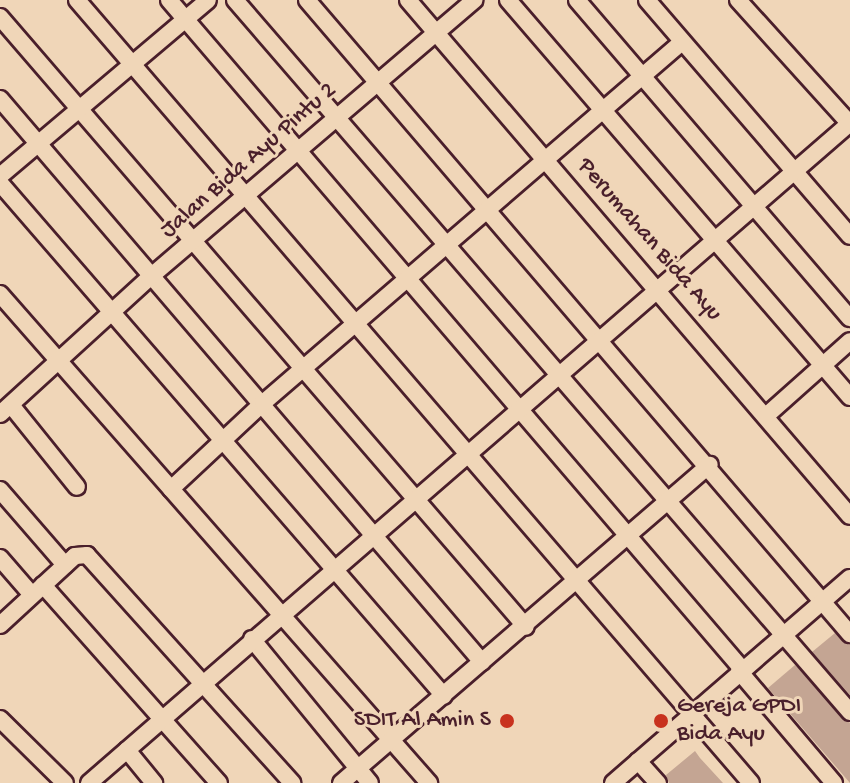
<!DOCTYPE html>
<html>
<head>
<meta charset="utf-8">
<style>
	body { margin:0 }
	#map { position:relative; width:850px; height:783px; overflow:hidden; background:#f0d6b8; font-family:"Gochi Hand",sans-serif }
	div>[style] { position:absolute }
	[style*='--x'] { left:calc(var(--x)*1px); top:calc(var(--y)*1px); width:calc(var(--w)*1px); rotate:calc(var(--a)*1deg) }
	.building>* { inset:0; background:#c4a593 }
	.roads { filter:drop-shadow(2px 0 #4a1f2b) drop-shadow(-2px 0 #4a1f2b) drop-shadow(0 2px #4a1f2b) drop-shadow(0 -2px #4a1f2b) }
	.minor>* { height:16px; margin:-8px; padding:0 8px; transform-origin:8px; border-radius:8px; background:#f0d6b8 }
	.dots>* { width:22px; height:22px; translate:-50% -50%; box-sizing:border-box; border:4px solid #f0d6b8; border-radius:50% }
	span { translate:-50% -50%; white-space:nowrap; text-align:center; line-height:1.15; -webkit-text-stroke:6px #f0d6b8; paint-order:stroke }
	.street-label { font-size:24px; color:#4a1f2b }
	.poi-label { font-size:24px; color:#4a1f2b }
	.left { translate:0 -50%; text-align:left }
	.right { translate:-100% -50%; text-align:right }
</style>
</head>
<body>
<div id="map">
	<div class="building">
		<div style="clip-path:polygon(835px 633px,850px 645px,850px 695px,812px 652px)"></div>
		<div style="clip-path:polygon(795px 665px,850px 723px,850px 783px,768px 688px)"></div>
		<div style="clip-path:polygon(695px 751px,700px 758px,723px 783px,669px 783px,666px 775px)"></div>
	</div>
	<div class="roads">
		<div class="minor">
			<div style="--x:77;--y:0;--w:1033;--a:49.28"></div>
			<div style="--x:169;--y:0;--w:881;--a:49.42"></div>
			<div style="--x:235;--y:0;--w:941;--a:49.18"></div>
			<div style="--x:307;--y:0;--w:835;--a:49.42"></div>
			<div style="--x:408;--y:0;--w:679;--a:49.42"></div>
			<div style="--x:508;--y:0;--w:524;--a:49.26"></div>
			<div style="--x:577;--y:0;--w:419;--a:49.4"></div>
			<div style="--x:647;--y:0;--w:311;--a:49.3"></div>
			<div style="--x:738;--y:0;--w:167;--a:47.9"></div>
			<div style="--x:0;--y:17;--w:805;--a:49.23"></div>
			<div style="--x:0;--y:99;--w:741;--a:49.43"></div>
			<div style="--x:0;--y:176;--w:272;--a:-40.2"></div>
			<div style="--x:0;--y:183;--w:678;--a:49.12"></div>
			<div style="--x:0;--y:294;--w:651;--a:48.74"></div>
			<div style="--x:11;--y:405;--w:105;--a:51.2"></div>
			<div style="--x:0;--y:414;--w:202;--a:-42.4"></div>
			<div style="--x:149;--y:278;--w:428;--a:-40.5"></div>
			<div style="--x:767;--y:415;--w:111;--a:-41.7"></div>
			<div style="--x:171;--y:489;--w:126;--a:-43.1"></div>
			<div style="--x:263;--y:403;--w:553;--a:-40.75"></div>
			<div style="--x:0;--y:490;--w:99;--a:49.1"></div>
			<div style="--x:0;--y:558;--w:49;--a:49.1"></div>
			<div style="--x:43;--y:585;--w:265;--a:48.4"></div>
			<div style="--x:0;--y:625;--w:102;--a:-42.6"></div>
			<div style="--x:75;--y:556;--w:12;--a:-5"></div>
			<div style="--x:87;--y:555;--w:307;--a:48"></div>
			<div style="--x:252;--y:639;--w:186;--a:50.7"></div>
			<div style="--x:739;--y:671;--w:147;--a:49.7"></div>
			<div style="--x:0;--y:719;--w:91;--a:44.6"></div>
			<div style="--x:127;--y:750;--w:43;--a:50.7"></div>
			<div style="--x:638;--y:761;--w:30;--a:48"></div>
			<div style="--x:89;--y:783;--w:1007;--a:-40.93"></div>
			<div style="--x:341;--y:783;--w:487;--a:-40.8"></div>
			<div style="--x:613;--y:783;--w:313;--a:-40.9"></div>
		</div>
	</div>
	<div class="dots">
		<div style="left:507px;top:721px;background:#c8321e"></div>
		<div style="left:661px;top:721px;background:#c8321e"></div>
	</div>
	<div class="street-label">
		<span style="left:249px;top:161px;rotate:-41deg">Jalan Bida Ayu Pintu 2</span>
		<span style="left:649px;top:240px;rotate:49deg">Perumahan Bida Ayu</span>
	</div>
	<div class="poi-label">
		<span class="left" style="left:677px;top:721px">Gereja GPDI<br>Bida Ayu</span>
		<span class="right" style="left:491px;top:721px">SDIT Al Amin S</span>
	</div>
</div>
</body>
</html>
